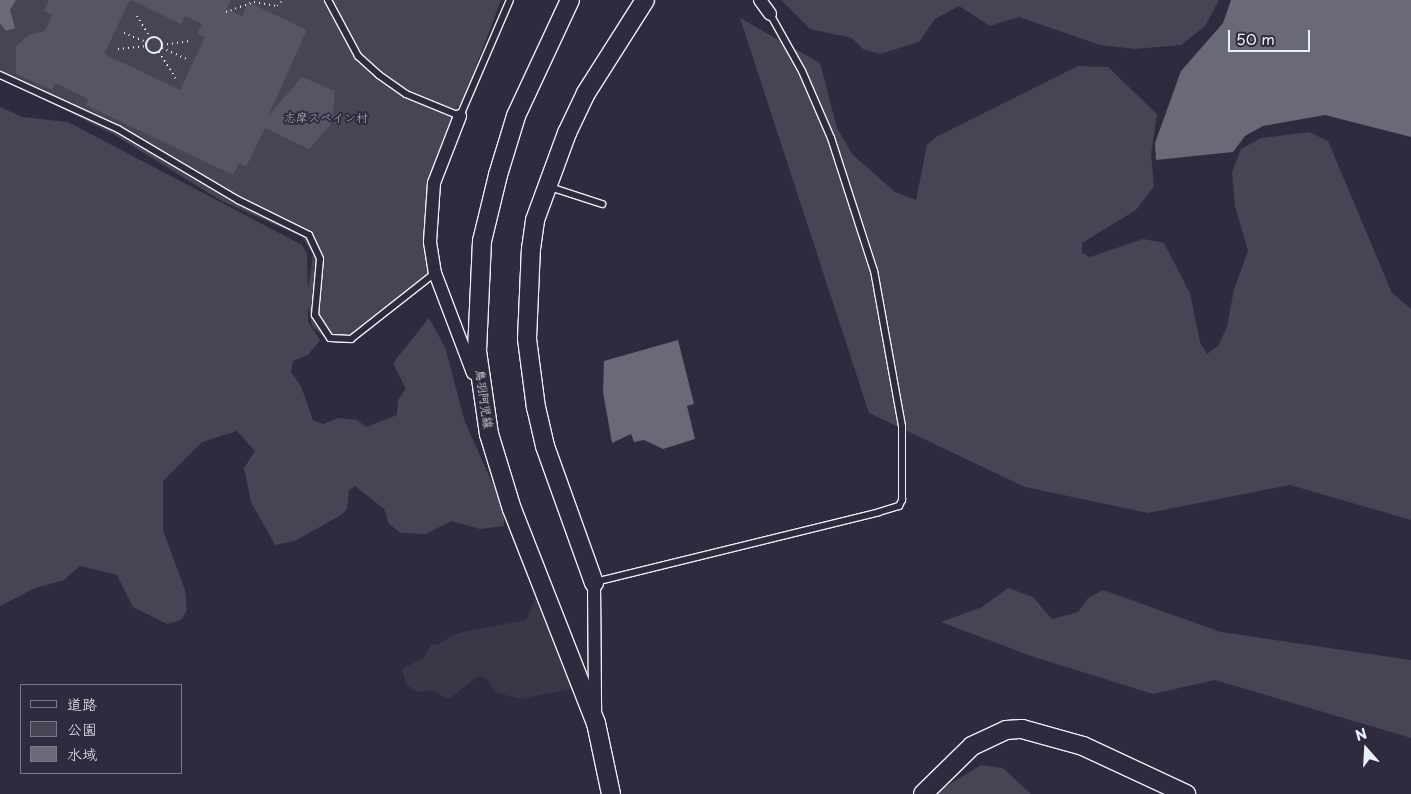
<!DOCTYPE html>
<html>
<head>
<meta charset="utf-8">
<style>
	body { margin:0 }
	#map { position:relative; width:1411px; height:794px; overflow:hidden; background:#2f2a3d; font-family:"Playpen Sans","Klee One",sans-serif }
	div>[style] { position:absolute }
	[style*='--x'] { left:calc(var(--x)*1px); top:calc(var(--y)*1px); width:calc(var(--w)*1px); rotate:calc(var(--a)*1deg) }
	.built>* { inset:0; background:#3b3749 }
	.green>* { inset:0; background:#464455 }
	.water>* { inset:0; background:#696978 }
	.building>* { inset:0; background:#575565 }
	.path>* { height:2px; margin-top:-1px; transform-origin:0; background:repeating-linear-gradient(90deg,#e8f1f8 0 1px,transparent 0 5px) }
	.path>.ring { margin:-1px; padding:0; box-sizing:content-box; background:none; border:2px solid #e8f1f8; border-radius:50% }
	.roads { filter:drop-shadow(1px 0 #e8f1f8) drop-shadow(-1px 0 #e8f1f8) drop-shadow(0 1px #e8f1f8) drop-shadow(0 -1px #e8f1f8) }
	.lane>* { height:6px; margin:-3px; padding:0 3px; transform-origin:3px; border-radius:3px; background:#2f2a3d }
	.street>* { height:12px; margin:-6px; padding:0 6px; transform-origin:6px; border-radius:6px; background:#2f2a3d }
	.secondary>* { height:18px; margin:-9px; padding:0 9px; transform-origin:9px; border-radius:9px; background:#2f2a3d }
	span { translate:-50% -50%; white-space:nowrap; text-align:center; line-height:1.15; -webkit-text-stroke:4px #2f2a3d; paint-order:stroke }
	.park-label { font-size:12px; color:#afb4bf }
	.street-label { font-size:12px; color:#e8f1f8 }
	.legend { position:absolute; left:20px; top:684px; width:162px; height:90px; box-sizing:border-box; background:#2f2a3d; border:1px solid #797a88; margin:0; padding:6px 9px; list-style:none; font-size:15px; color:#e8f1f8 }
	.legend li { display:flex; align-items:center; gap:10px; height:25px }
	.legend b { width:25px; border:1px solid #797a88 }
	.north { position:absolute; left:1341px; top:724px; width:50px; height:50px; -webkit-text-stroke:4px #2f2a3d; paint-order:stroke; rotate:341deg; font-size:14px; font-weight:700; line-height:20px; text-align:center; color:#e8f1f8 }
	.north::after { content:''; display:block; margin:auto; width:18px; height:22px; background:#e8f1f8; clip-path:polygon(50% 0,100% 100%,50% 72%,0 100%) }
	.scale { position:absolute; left:1228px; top:30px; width:82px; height:22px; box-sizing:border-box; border:2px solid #e8f1f8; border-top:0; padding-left:6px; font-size:15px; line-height:18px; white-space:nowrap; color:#e8f1f8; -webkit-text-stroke:4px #2f2a3d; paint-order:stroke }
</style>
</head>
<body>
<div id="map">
	<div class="built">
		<div style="clip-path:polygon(539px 590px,580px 687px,520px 699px,495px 692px,487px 679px,478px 676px,449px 699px,431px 690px,416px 692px,406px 684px,402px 669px,424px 658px,431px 644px,437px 645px,458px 633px,526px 620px)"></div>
	</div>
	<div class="green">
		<div style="clip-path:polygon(0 0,501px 0,463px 101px,457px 107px,455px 123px,427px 185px,432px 273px,424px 286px,352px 344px,329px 342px,312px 326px,308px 306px,308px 322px,320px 340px,308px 355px,293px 361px,291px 372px,301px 386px,313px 420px,323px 424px,338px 418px,357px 420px,366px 427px,397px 415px,398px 400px,406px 389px,393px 363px,429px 318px,445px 347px,465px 422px,504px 509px,504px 526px,480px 529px,451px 521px,426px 534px,401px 533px,389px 524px,384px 509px,355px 486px,349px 490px,347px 509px,341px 515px,295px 541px,275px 545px,251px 502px,244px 468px,255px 451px,237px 431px,202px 442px,163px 481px,163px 530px,185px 590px,187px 610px,181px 620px,167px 624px,133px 607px,117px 575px,80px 566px,64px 580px,35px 588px,0 606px,0 107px,23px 117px,68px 122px,302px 245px,307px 254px,308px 290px,313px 254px,302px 237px,220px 200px,113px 134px,0 78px)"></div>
		<div style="clip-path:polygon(781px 0,1219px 0,1205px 26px,1181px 45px,1135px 49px,1100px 45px,1019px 17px,990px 26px,959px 6px,935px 19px,919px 42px,880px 54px,863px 49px,852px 38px,810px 29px)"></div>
		<div style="clip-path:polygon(740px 18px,820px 63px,837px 128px,852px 154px,895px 192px,916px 200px,927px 145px,936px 137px,1078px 66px,1108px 67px,1157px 114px,1151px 154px,1154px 186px,1136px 210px,1082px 243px,1082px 253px,1090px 257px,1143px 239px,1164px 243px,1190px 293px,1200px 342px,1207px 354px,1218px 346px,1227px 327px,1234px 289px,1248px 251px,1235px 206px,1232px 172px,1241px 149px,1261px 138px,1309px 132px,1328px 141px,1392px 293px,1411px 309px,1411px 520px,1290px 485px,1148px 513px,1025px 487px,869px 413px)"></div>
		<div style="clip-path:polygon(1008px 588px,1033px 597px,1052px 619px,1078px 612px,1088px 598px,1103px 590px,1221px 632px,1411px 660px,1411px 738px,1215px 680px,1153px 694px,1034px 657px,941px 622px,982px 607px)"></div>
		<div style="clip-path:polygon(981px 765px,1003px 768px,1031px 794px,933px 794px)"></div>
	</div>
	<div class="water">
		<div style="clip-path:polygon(16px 0,10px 10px,15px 28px,6px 31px,0 23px,0 0)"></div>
		<div style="clip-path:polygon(1231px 0,1411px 0,1411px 137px,1325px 115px,1263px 126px,1245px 136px,1233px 152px,1156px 160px,1155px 143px,1181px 71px,1223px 23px)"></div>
		<div style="clip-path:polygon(678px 340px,694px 404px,687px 406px,695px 439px,663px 449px,644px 440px,634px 442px,631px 434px,612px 443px,603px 392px,604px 361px)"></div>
	</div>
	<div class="building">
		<div style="clip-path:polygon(49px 0,130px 0,104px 54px,180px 90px,205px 37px,197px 34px,202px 24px,185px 16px,181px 24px,131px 0,231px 0,227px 9px,242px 16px,248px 2px,307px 30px,268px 116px,302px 77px,335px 91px,332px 123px,309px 149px,265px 128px,246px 167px,239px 163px,233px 175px,86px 105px,89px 99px,55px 83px,52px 90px,16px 74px,16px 46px,29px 35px,45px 31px,52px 15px,44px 11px)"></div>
	</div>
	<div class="path">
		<div style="--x:226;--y:12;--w:30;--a:-20"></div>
		<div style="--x:254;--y:2;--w:23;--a:10"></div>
		<div style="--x:277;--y:6;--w:8;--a:-45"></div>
		<div style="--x:137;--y:16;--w:26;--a:59"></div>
		<div style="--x:124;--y:33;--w:24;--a:22"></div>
		<div class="ring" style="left:146px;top:37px;width:14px;height:14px"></div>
		<div style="--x:162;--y:45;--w:30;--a:-8"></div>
		<div style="--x:162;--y:48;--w:27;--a:24"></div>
		<div style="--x:118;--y:49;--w:27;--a:-6"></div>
		<div style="--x:159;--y:52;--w:32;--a:58"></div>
	</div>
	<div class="roads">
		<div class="lane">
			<div style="--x:328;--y:0;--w:64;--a:61.8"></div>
			<div style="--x:358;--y:56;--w:28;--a:42"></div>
			<div style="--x:379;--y:75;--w:33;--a:35"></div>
			<div style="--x:406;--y:94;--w:58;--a:22.2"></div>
			<div style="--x:460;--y:116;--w:126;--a:-66.7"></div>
			<div style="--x:0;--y:75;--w:130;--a:24.6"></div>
			<div style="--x:118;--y:129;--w:139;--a:30.6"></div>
			<div style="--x:238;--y:200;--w:79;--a:26.2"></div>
			<div style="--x:309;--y:235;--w:26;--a:65"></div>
			<div style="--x:320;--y:259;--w:56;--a:95.1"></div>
			<div style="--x:315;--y:315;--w:27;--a:57"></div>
			<div style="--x:330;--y:338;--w:21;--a:3"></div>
			<div style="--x:351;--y:339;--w:107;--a:-38.2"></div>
			<div style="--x:550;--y:187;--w:55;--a:18.1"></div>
			<div style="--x:595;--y:582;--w:292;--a:-13.8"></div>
			<div style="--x:879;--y:512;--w:21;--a:-17"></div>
			<div style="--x:899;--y:506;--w:7;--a:-63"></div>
			<div style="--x:902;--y:500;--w:74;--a:-90"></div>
			<div style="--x:902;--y:426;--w:158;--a:-100.2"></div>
			<div style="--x:874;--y:271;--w:140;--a:-107.9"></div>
			<div style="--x:831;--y:138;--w:73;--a:-113.4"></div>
			<div style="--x:802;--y:71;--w:65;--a:-119.3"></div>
		</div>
		<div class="street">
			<div style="--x:760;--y:0;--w:17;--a:54"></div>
			<div style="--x:460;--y:116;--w:72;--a:111.2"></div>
			<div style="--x:434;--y:183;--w:59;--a:93.9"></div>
			<div style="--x:430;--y:242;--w:31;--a:81"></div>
			<div style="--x:435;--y:273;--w:107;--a:69.2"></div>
			<div style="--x:594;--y:583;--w:127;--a:89.5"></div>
		</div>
		<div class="secondary">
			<div style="--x:570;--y:0;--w:128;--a:115"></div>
			<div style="--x:516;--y:116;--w:62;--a:107"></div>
			<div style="--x:498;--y:175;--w:68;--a:103.6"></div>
			<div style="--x:482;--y:241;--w:110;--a:92.6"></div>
			<div style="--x:477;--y:351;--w:84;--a:81.8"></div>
			<div style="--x:489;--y:434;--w:78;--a:73"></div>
			<div style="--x:512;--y:509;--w:230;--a:68.6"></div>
			<div style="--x:596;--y:723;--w:73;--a:78.1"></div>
			<div style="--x:594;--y:583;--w:145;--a:-109.7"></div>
			<div style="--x:545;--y:446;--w:39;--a:-103"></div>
			<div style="--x:536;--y:408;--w:70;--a:-97.4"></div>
			<div style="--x:527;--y:339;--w:90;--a:-87.5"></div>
			<div style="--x:531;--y:249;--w:29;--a:-82"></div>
			<div style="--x:535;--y:220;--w:93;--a:-69.8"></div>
			<div style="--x:567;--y:133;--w:44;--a:-64.6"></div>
			<div style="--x:586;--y:93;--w:110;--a:-57.6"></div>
			<div style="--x:923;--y:794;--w:69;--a:-44.4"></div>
			<div style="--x:972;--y:746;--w:38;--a:-25"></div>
			<div style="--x:1006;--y:730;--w:16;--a:-4"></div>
			<div style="--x:1022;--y:729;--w:63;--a:15.6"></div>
			<div style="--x:1083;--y:746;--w:114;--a:25"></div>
		</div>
	</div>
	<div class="park-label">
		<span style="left:326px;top:118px">志摩スペイン村</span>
	</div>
	<div class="street-label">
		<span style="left:484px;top:399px;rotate:82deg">鳥羽阿児線</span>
	</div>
	<ul class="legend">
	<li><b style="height:6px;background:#2f2a3d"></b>道路</li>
	<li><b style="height:14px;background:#464455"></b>公園</li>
	<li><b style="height:14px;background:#696978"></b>水域</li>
	</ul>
	<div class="north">N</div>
	<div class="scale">50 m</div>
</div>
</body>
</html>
